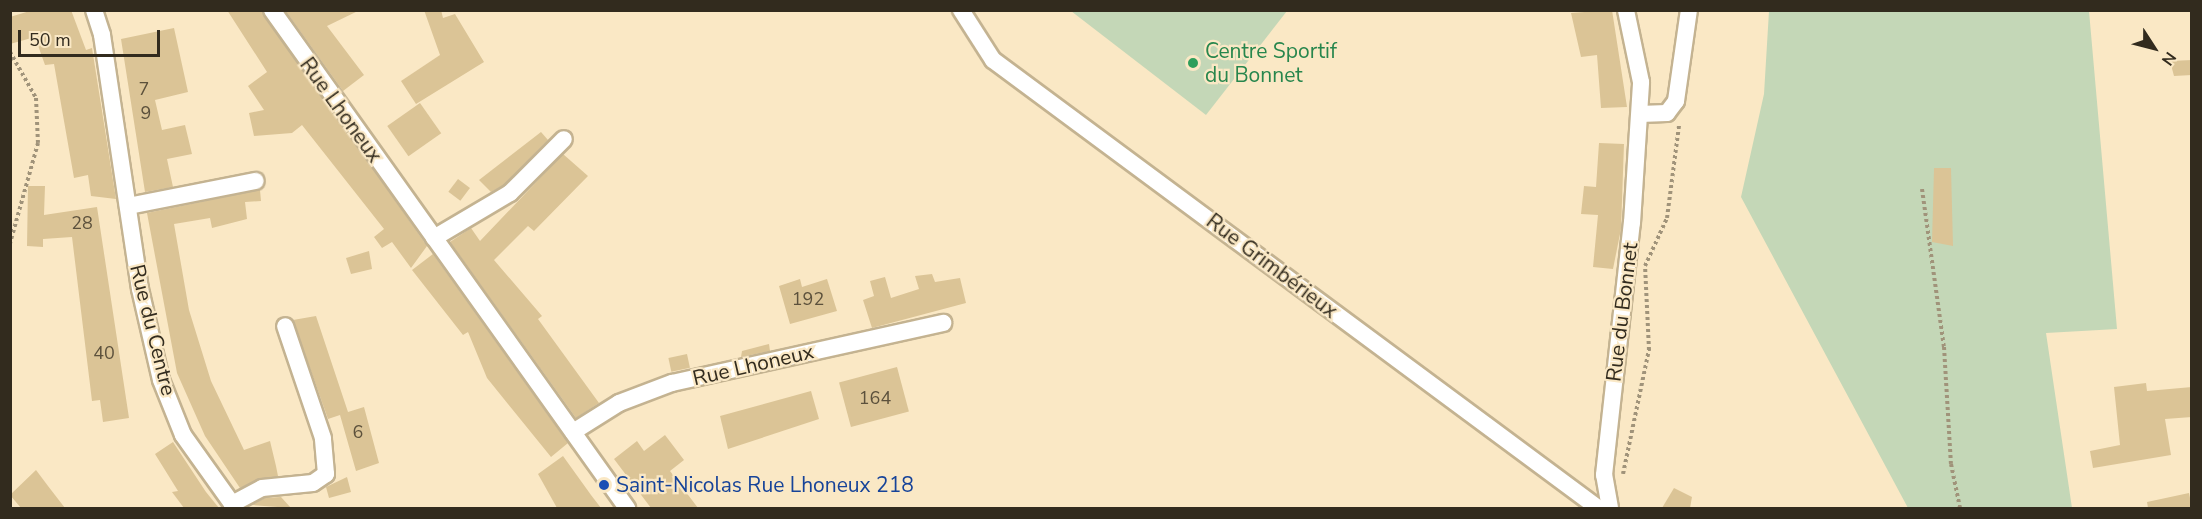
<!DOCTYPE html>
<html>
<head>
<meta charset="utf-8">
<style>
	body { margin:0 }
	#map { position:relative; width:2202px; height:519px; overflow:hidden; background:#fae8c5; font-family:"Nunito Sans",sans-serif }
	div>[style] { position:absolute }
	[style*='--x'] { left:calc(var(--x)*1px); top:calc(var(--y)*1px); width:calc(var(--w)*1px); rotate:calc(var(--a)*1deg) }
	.green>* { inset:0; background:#c4d7b7 }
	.building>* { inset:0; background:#dbc496; transform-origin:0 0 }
	.path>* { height:4px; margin-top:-2px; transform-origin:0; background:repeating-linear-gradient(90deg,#a0937a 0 3px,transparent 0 6px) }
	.roads { filter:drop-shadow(2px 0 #c4b391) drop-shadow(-2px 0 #c4b391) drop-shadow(0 2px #c4b391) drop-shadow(0 -2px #c4b391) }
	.minor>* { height:16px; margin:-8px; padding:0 8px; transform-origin:8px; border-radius:8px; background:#fff }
	.dots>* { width:16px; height:16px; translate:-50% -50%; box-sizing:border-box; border:3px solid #fae8c5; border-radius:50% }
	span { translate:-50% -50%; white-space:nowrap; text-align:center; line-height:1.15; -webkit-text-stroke:4.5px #fae8c5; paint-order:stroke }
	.number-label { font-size:18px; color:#5c513c }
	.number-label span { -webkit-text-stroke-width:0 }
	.leisure-label { font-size:21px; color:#27864d }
	.left { translate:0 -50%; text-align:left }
	.street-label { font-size:21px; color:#322b1e }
	.transit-label { font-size:21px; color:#164399 }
	.frame { position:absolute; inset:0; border:12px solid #322b1e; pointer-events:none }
	.north { position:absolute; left:2124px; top:18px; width:60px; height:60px; -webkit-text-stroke:4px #fae8c5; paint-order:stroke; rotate:126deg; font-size:16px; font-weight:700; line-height:24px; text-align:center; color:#322b1e }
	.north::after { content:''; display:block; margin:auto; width:21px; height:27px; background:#322b1e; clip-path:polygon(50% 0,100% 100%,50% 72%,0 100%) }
	.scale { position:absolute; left:18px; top:30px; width:142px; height:27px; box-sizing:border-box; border:3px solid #322b1e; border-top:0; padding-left:8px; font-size:18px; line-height:21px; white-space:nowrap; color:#322b1e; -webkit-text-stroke:4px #fae8c5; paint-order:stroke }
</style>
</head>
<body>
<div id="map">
	<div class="green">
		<div style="clip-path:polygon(1071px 11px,1287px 11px,1206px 115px)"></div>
		<div style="clip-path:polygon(1769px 11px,2089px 11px,2117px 329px,2046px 333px,2072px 508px,1908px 508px,1741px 197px,1764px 94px)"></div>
	</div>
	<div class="building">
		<div style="clip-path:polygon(33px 10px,71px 10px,86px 50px,92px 48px,116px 199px,91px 196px,88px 175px,74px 178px,54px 64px,45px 65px,35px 37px,10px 44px,10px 17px)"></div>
		<div style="clip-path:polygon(227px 10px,262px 10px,427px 246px,411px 268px,392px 242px,382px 248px,374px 237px,384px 229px,302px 125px,292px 133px,254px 136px,249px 113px,264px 110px,248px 86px,267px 72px)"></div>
		<div style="clip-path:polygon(285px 10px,360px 10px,327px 26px,364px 75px,343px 91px)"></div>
		<div style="clip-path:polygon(424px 10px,441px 10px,443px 18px,455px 14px,484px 62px,416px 104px,401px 81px,440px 55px)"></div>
		<div style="clip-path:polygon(1612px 10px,1627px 107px,1601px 108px,1597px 55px,1581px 57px,1571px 13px)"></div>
		<div style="clip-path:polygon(174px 28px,188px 92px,155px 100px,162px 130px,185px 125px,192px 154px,167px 159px,173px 187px,145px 192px,121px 39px)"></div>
		<div style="clip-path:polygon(2192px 60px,2192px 75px,2174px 76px,2170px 61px)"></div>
		<div style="left:420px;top:103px;width:37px;height:40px;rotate:55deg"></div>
		<div style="clip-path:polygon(541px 132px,548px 140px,504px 185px,491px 192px,479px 180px)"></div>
		<div style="clip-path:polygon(1599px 143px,1624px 144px,1621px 229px,1613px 269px,1593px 267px,1598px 215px,1581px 214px,1584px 186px,1596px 187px)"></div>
		<div style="clip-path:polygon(563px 154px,588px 176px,534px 231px,528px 226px,494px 260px,542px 316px,538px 319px,599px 403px,576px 418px,450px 242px,471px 228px,480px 241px)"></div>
		<div style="clip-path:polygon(1934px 168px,1951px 168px,1953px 246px,1932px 242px)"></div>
		<div style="left:458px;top:179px;width:15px;height:16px;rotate:37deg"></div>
		<div style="clip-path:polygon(28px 186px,45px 186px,44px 215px,97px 207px,129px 418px,103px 422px,100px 400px,92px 401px,72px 237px,43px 239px,43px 247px,27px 246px)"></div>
		<div style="clip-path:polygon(260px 190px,261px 201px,245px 202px,247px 219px,212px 228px,210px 218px,174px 224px,189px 310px,211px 381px,244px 450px,270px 441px,276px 466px,278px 476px,240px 488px,205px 436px,177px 373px,147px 213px)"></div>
		<div style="clip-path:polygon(369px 251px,372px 269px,351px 274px,346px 258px)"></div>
		<div style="clip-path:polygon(433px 254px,568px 443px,551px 457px,487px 378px,468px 332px,463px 335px,412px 270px)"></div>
		<div style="clip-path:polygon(932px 274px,935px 282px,960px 278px,966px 303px,872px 328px,863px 300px,874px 296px,870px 281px,885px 277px,891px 298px,919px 289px,915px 276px)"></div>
		<div style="clip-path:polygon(800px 279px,802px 287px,827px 279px,837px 311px,790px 324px,779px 286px)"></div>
		<div style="clip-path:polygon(316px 316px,348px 412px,364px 407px,379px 463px,356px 471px,340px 415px,328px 419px,293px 320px)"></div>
		<div style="clip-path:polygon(769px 344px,770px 351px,741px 357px,742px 351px)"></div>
		<div style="left:687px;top:354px;width:14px;height:19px;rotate:78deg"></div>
		<div style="left:897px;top:367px;width:46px;height:60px;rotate:75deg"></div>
		<div style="clip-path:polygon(2146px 383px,2147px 391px,2192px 387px,2192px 417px,2165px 419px,2171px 455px,2093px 468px,2090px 451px,2120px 445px,2114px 387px)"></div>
		<div style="clip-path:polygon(811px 391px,819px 419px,728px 449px,720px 416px)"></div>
		<div style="clip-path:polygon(665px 435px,684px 460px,670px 471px,698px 508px,651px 508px,614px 459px,637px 441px,644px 451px)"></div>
		<div style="clip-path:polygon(173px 442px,206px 492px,219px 508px,184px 508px,172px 492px,178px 491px,155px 454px)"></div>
		<div style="clip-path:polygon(563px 456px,591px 495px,601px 508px,557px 508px,538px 474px)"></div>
		<div style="clip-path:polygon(36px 470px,48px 486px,65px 508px,21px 508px,10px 495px)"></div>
		<div style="clip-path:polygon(347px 477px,351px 492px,329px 498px,326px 487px)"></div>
		<div style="clip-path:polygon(1674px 488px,1692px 497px,1690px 508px,1662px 508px)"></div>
		<div style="clip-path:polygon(2189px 493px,2192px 508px,2148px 508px,2147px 502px)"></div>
		<div style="clip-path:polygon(281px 497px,291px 508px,252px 505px,265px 498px)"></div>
	</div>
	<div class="path">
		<div style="--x:10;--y:52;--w:53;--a:60.5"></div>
		<div style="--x:36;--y:98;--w:45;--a:87.5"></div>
		<div style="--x:38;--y:143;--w:104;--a:105.6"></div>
		<div style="--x:1922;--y:189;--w:160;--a:82.1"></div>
		<div style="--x:1944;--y:347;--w:117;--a:86.6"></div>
		<div style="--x:1951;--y:464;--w:45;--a:78.4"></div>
		<div style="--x:1623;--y:474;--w:127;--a:-78.2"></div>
		<div style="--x:1649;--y:350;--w:84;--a:-92.7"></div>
		<div style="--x:1645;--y:266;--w:53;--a:-65.4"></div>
		<div style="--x:1667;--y:218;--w:94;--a:-82.6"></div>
	</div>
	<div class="roads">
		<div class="minor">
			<div style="--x:94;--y:10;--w:26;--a:72"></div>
			<div style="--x:102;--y:35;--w:257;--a:81.5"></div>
			<div style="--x:140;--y:289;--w:93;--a:77"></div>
			<div style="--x:161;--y:380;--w:59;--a:68.2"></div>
			<div style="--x:183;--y:435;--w:90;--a:54.5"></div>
			<div style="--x:272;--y:10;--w:612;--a:54.52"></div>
			<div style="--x:961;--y:10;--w:59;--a:57.4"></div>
			<div style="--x:993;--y:60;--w:753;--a:36.52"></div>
			<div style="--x:1640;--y:114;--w:27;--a:-2"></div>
			<div style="--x:1667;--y:113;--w:15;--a:-53"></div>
			<div style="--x:1676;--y:101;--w:92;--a:-81.9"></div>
			<div style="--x:128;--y:206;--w:130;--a:-11.1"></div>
			<div style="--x:434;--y:238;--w:88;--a:-30.6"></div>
			<div style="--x:510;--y:193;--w:76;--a:-45"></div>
			<div style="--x:573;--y:432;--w:54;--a:-32.2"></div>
			<div style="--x:619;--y:403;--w:57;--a:-20.7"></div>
			<div style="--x:672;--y:383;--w:278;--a:-12.5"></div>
			<div style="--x:232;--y:504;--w:34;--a:-28"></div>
			<div style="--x:262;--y:488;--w:51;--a:-5.6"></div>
			<div style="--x:313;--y:483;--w:16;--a:-35"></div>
			<div style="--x:326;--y:474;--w:36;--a:-95"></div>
			<div style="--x:323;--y:438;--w:118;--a:-108.7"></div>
			<div style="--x:1610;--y:508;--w:34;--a:-100"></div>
			<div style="--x:1604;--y:475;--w:254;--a:-83.7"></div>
			<div style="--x:1632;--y:223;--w:141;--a:-86.3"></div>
			<div style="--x:1641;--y:82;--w:74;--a:-101.8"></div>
		</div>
	</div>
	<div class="dots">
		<div style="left:1193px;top:63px;background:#2e9e5b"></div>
		<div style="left:604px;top:485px;background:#1a4fb4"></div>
	</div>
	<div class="number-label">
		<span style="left:144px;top:89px">7</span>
		<span style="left:146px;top:113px">9</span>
		<span style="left:82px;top:223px">28</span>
		<span style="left:808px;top:299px">192</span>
		<span style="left:104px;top:353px">40</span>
		<span style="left:875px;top:398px">164</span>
		<span style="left:358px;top:432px">6</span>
	</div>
	<div class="leisure-label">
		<span class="left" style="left:1205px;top:63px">Centre Sportif<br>du Bonnet</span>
	</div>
	<div class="street-label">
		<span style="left:341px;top:110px;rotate:54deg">Rue Lhoneux</span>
		<span style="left:1272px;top:266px;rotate:37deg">Rue Grimbérieux</span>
		<span style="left:1622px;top:312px;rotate:-83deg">Rue du Bonnet</span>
		<span style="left:153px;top:330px;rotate:76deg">Rue du Centre</span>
		<span style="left:753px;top:365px;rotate:-13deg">Rue Lhoneux</span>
	</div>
	<div class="transit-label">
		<span class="left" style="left:616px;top:485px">Saint-Nicolas Rue Lhoneux 218</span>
	</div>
	<div class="frame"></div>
	<div class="north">N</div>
	<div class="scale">50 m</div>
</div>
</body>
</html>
